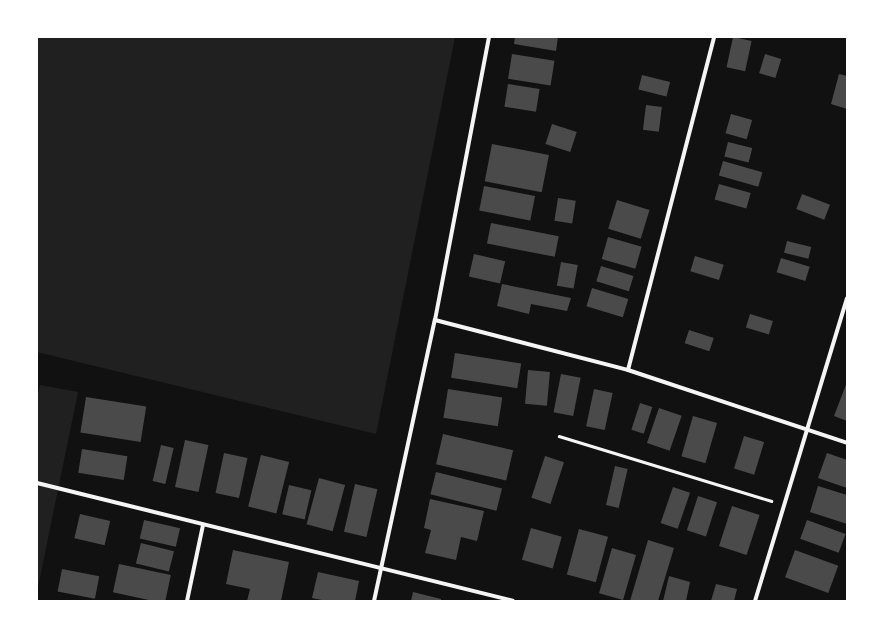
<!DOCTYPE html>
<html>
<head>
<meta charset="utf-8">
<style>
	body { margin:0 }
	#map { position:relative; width:884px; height:638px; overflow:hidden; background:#111; font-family:"Open Sans",sans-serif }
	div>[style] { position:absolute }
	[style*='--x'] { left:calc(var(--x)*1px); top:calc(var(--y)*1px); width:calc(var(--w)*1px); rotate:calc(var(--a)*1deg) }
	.green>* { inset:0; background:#202020 }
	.building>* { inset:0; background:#4a4a4a; transform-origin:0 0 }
	.path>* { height:2.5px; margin:-1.25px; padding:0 1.25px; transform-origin:1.25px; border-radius:1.25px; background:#f5f5f5 }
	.minor>* { height:4px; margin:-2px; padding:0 2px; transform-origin:2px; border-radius:2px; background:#f5f5f5 }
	span { translate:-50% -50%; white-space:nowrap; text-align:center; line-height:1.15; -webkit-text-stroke:3px #fff; paint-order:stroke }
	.frame { position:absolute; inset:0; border:38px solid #fff; pointer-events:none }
</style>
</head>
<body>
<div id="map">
	<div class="green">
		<div style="clip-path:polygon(37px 37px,455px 37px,376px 434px,37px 352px)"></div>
		<div style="clip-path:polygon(40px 385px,78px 392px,37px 592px,37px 398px)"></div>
	</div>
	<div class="building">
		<div style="clip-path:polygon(515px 37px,558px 37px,556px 51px,514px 44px)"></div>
		<div style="left:733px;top:37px;width:19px;height:31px;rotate:12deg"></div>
		<div style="left:512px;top:54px;width:43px;height:25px;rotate:9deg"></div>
		<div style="left:765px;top:54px;width:17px;height:20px;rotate:17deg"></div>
		<div style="clip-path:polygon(839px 74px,847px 76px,847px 109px,831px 104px)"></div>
		<div style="left:642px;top:75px;width:29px;height:15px;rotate:14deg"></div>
		<div style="left:508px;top:84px;width:32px;height:23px;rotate:9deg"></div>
		<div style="left:646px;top:105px;width:16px;height:25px;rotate:7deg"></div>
		<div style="left:731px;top:114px;width:22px;height:20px;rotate:16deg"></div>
		<div style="left:552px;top:124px;width:26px;height:21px;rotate:18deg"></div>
		<div style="left:728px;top:142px;width:25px;height:15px;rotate:14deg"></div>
		<div style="left:492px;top:144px;width:58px;height:38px;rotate:11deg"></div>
		<div style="left:723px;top:161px;width:41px;height:15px;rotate:16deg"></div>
		<div style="left:719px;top:184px;width:33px;height:16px;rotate:16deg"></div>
		<div style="left:484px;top:186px;width:52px;height:25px;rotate:11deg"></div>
		<div style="left:802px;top:194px;width:30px;height:16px;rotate:21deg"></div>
		<div style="left:558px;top:198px;width:18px;height:23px;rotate:9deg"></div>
		<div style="left:617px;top:200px;width:34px;height:30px;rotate:17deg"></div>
		<div style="left:491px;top:223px;width:69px;height:21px;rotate:11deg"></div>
		<div style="left:608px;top:237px;width:35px;height:23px;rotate:16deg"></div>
		<div style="left:787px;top:241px;width:25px;height:12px;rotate:14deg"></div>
		<div style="left:474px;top:254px;width:32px;height:23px;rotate:13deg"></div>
		<div style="left:695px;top:256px;width:30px;height:16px;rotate:17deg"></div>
		<div style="left:781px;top:258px;width:30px;height:15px;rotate:17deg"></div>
		<div style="left:561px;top:262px;width:17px;height:24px;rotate:10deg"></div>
		<div style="left:601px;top:266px;width:34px;height:16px;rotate:17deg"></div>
		<div style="clip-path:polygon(502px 284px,571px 298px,567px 311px,531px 304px,529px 314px,497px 306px)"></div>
		<div style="left:592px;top:288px;width:38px;height:19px;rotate:17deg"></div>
		<div style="left:750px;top:314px;width:24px;height:14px;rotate:17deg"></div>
		<div style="left:689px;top:330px;width:26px;height:14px;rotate:18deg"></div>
		<div style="left:455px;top:353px;width:67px;height:25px;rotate:9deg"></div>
		<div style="left:528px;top:370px;width:22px;height:34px;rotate:5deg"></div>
		<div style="left:561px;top:374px;width:20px;height:39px;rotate:11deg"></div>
		<div style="clip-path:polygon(847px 382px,847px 421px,834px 416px)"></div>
		<div style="left:448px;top:389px;width:55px;height:29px;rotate:9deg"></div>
		<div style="left:594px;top:389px;width:19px;height:38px;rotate:12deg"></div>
		<div style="left:86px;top:397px;width:61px;height:36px;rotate:9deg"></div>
		<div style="left:640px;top:403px;width:13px;height:28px;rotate:18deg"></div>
		<div style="left:659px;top:408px;width:24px;height:37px;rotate:19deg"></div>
		<div style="left:693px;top:416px;width:25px;height:42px;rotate:16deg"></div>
		<div style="left:443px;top:434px;width:72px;height:31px;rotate:13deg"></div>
		<div style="left:744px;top:436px;width:21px;height:34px;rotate:17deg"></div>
		<div style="left:185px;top:440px;width:24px;height:48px;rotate:12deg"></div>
		<div style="left:161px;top:445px;width:13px;height:37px;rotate:13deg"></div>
		<div style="left:82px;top:449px;width:46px;height:24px;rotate:9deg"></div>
		<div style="left:224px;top:453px;width:24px;height:41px;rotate:12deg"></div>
		<div style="clip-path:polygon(827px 453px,847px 460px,847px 488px,818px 478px)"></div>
		<div style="left:261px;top:455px;width:29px;height:53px;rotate:14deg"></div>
		<div style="left:545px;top:456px;width:20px;height:44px;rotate:18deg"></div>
		<div style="left:615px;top:466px;width:13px;height:40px;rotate:13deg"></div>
		<div style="left:436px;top:472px;width:68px;height:23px;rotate:14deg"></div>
		<div style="left:319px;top:478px;width:27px;height:48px;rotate:15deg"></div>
		<div style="left:355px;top:484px;width:23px;height:49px;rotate:13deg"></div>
		<div style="left:289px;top:485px;width:23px;height:30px;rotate:13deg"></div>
		<div style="clip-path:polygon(818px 486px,847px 495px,847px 524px,810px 512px)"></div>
		<div style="left:673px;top:487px;width:18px;height:38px;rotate:19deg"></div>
		<div style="left:698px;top:496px;width:20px;height:36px;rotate:18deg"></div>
		<div style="clip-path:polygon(430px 499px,484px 511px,477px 541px,461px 537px,456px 560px,425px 553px,431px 530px,424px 528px)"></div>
		<div style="left:732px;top:506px;width:29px;height:42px;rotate:18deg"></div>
		<div style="left:80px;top:514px;width:31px;height:25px;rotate:13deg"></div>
		<div style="left:144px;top:520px;width:37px;height:19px;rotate:13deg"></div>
		<div style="left:807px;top:520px;width:41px;height:20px;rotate:20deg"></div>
		<div style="left:531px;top:528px;width:32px;height:33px;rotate:16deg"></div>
		<div style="left:579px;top:529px;width:30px;height:47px;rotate:15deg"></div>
		<div style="clip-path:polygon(648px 540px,674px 548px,658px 601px,630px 601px)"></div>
		<div style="left:141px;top:543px;width:34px;height:21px;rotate:14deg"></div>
		<div style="left:612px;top:548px;width:25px;height:47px;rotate:16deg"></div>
		<div style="clip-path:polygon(233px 550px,289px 562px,281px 601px,247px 601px,250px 589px,226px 584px)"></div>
		<div style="left:795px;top:550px;width:46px;height:29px;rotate:20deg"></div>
		<div style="left:119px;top:564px;width:53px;height:29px;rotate:12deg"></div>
		<div style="left:62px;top:569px;width:38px;height:23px;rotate:11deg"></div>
		<div style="clip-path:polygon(318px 572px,359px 581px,355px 601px,327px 601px,312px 598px)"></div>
		<div style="clip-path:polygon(669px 576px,690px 582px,686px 601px,663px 601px)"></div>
		<div style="clip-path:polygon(716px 584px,737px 589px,734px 601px,711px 601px)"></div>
		<div style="clip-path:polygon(413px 592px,441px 599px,441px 601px,411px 601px)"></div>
	</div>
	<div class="path">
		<div style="--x:559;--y:436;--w:222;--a:17"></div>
	</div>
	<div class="minor">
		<div style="--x:435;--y:320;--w:199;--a:14.5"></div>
		<div style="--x:628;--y:370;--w:231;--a:18.4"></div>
		<div style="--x:628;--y:370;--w:344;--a:-75.5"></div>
		<div style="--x:37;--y:483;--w:490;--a:13.9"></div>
		<div style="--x:187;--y:601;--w:78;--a:-78.1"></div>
		<div style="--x:374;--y:601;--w:288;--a:-77.8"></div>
		<div style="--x:435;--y:320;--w:288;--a:-79.2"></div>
		<div style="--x:755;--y:601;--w:316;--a:-73.1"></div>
	</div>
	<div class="frame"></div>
</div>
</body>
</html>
